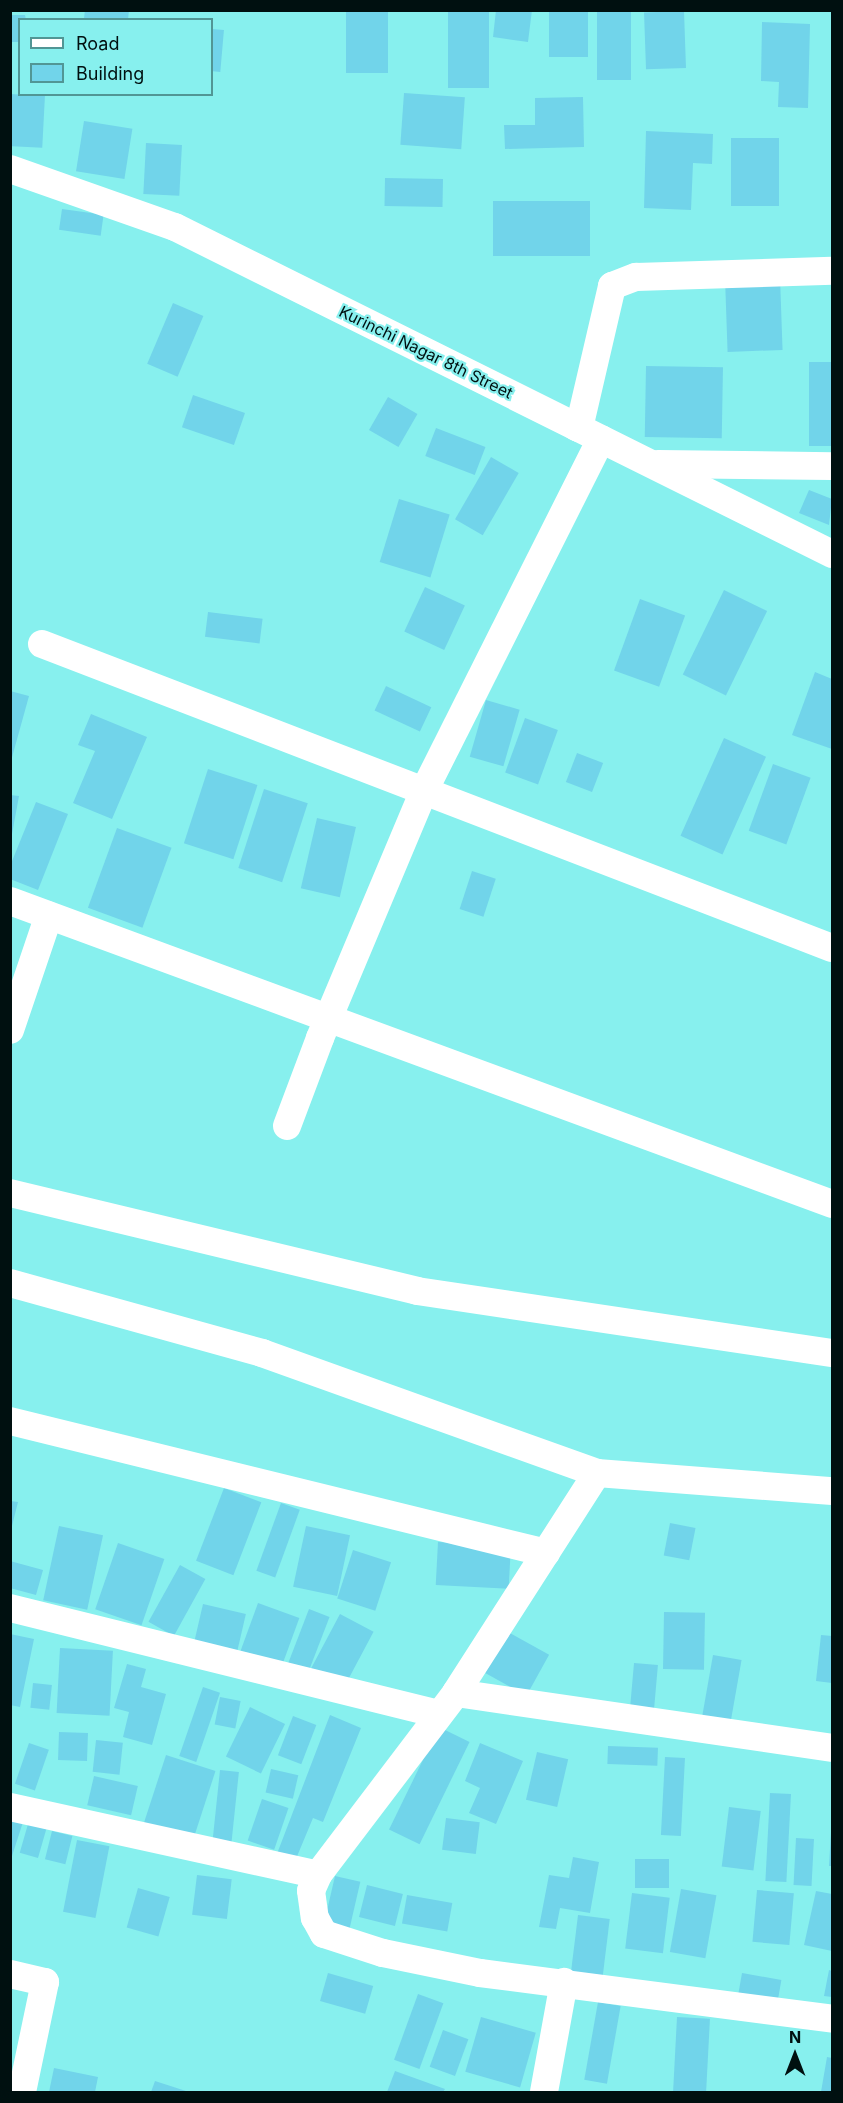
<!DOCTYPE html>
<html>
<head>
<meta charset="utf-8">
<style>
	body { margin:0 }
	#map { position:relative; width:843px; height:2103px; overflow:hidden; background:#87f0ee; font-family:Inter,sans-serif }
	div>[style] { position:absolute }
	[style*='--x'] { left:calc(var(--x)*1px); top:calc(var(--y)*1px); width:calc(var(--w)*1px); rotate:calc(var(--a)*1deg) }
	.building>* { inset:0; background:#71d4ea; transform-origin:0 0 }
	.street>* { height:28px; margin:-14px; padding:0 14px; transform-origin:14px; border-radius:14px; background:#fff }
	span { translate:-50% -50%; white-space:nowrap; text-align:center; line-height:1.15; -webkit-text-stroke:4.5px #87f0ee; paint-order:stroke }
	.street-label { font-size:16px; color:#001010 }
	.frame { position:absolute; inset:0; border:12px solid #001010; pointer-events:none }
	.legend { position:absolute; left:18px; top:18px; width:195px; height:78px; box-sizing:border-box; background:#87f0ee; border:2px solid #519695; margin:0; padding:8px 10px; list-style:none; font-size:18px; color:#001010 }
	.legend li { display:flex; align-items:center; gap:12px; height:30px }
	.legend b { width:30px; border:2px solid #519695 }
	.north { position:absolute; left:765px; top:2025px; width:60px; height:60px; -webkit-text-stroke:4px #87f0ee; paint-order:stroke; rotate:0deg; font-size:16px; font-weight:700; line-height:24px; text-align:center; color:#001010 }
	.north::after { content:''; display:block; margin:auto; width:21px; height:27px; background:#001010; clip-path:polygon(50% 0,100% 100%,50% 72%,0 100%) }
</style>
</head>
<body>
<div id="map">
	<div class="building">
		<div style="clip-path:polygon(85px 10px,129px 10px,128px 20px,84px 18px)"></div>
		<div style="left:346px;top:10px;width:42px;height:63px"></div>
		<div style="left:448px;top:10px;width:41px;height:78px"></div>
		<div style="clip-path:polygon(496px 10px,532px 10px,528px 42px,493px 37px)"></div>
		<div style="left:549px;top:10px;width:39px;height:47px"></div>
		<div style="left:597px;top:10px;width:34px;height:70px"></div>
		<div style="left:684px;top:11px;width:57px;height:40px;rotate:88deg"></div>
		<div style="clip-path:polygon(10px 15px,25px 15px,26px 20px,20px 20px,20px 42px,10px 42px)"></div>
		<div style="clip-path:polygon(762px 22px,810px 24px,808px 108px,778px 107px,779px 82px,761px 81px)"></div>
		<div style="left:212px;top:29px;width:12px;height:42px;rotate:5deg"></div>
		<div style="left:404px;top:93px;width:61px;height:52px;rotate:4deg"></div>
		<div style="left:10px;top:94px;width:35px;height:52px;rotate:3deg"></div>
		<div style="clip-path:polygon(583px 97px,584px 147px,505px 149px,504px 125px,535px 125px,535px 98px)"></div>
		<div style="left:84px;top:121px;width:49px;height:51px;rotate:9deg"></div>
		<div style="clip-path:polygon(646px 131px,713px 134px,712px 164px,693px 163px,691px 210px,644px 208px)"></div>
		<div style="left:731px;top:138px;width:48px;height:68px"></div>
		<div style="left:146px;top:143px;width:36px;height:51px;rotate:3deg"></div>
		<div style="left:385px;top:178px;width:58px;height:28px;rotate:1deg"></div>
		<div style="left:590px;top:201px;width:55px;height:97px;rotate:90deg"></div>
		<div style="left:62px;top:209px;width:42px;height:21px;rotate:8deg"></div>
		<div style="left:780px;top:277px;width:73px;height:55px;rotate:88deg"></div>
		<div style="left:173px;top:303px;width:33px;height:66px;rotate:23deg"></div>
		<div style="left:832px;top:362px;width:84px;height:23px;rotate:90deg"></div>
		<div style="left:646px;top:366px;width:77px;height:71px;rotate:1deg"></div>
		<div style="left:193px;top:395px;width:55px;height:34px;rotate:19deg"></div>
		<div style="left:388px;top:397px;width:34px;height:38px;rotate:30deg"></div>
		<div style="left:436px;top:428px;width:53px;height:30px;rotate:21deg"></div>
		<div style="left:491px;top:457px;width:32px;height:72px;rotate:30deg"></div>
		<div style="clip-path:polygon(809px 490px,832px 499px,829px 525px,799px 513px)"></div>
		<div style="left:399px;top:499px;width:53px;height:66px;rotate:17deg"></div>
		<div style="left:425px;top:587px;width:44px;height:49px;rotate:25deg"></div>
		<div style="left:724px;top:590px;width:48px;height:94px;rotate:26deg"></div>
		<div style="left:640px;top:599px;width:48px;height:76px;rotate:20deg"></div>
		<div style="left:208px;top:612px;width:55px;height:25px;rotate:7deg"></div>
		<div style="clip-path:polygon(815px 672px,832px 679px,832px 749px,792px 735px)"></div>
		<div style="left:386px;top:686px;width:50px;height:27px;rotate:25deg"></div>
		<div style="clip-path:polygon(10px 691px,29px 696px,11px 761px,10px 761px)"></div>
		<div style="left:486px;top:700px;width:35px;height:59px;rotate:16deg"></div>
		<div style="clip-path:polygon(91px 714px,147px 737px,112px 819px,73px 803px,95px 751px,78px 745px)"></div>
		<div style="left:525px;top:718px;width:35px;height:58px;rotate:20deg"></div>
		<div style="left:724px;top:738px;width:46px;height:107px;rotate:24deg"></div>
		<div style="left:577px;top:753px;width:28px;height:31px;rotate:21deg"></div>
		<div style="left:773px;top:764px;width:40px;height:71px;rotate:20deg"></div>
		<div style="left:208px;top:769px;width:52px;height:78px;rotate:18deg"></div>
		<div style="left:264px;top:789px;width:46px;height:83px;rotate:18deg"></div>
		<div style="clip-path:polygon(10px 795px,19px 796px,12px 834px,10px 834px)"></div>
		<div style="clip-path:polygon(36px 802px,68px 814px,38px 890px,10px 879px,10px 866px)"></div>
		<div style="left:317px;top:818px;width:40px;height:72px;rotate:13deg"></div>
		<div style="left:117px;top:828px;width:58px;height:85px;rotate:20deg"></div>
		<div style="left:472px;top:871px;width:25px;height:40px;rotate:18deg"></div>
		<div style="left:224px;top:1488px;width:40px;height:78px;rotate:21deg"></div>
		<div style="clip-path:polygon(10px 1501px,18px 1502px,11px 1530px,10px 1530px)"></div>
		<div style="left:281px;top:1503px;width:20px;height:72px;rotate:20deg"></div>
		<div style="left:670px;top:1523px;width:26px;height:33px;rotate:11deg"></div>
		<div style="left:59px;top:1526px;width:45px;height:76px;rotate:12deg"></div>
		<div style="left:306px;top:1526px;width:45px;height:62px;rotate:12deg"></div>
		<div style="left:438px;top:1542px;width:73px;height:43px;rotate:3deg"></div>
		<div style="left:118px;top:1543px;width:49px;height:70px;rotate:19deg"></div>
		<div style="left:353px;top:1550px;width:40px;height:51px;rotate:18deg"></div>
		<div style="clip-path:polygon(10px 1561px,43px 1570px,36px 1595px,10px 1588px)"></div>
		<div style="left:180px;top:1565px;width:29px;height:65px;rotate:29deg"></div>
		<div style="left:258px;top:1603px;width:44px;height:57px;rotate:20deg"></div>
		<div style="left:203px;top:1604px;width:44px;height:38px;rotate:13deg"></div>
		<div style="left:309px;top:1609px;width:22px;height:63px;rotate:21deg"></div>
		<div style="left:664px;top:1612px;width:41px;height:57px;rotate:1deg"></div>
		<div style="left:340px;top:1614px;width:38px;height:62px;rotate:28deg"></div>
		<div style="left:508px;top:1632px;width:47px;height:47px;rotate:29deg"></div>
		<div style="clip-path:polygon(10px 1634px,34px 1639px,20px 1707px,10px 1705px)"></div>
		<div style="clip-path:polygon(821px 1635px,832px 1636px,832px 1683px,816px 1681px)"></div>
		<div style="left:60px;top:1648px;width:53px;height:65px;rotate:3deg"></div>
		<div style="left:713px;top:1655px;width:29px;height:64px;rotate:10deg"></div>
		<div style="left:634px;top:1663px;width:24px;height:49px;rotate:5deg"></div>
		<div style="clip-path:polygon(127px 1664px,146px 1669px,141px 1687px,166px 1694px,152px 1745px,123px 1737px,129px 1712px,114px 1708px)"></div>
		<div style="left:33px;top:1683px;width:19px;height:25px;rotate:6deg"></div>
		<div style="left:203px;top:1687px;width:18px;height:73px;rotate:19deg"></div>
		<div style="left:220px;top:1697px;width:21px;height:28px;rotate:11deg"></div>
		<div style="left:250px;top:1707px;width:39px;height:55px;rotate:26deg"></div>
		<div style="clip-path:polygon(330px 1715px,361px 1728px,323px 1822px,313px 1818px,293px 1866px,275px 1859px)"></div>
		<div style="left:293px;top:1716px;width:25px;height:42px;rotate:21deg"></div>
		<div style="left:439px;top:1727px;width:34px;height:114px;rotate:26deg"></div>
		<div style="left:59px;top:1732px;width:29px;height:28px;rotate:2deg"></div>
		<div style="left:96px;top:1740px;width:27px;height:32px;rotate:6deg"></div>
		<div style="left:29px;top:1743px;width:21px;height:43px;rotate:19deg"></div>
		<div style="clip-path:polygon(480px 1743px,523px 1761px,496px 1824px,469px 1813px,480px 1788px,465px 1781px)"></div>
		<div style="left:608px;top:1746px;width:50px;height:18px;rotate:2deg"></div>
		<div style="left:537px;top:1752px;width:32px;height:49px;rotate:13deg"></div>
		<div style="left:166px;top:1755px;width:52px;height:76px;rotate:18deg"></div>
		<div style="left:665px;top:1757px;width:20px;height:78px;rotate:3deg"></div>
		<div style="left:271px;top:1769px;width:28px;height:24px;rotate:13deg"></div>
		<div style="left:220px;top:1770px;width:19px;height:79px;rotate:6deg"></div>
		<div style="left:94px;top:1776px;width:45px;height:30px;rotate:13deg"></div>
		<div style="left:770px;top:1793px;width:21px;height:88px;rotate:3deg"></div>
		<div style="left:262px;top:1799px;width:28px;height:44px;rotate:19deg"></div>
		<div style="left:729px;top:1807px;width:32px;height:60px;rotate:7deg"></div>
		<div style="clip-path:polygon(10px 1815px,24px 1819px,11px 1859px,10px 1859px)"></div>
		<div style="left:446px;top:1818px;width:34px;height:32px;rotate:7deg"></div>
		<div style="left:28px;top:1824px;width:19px;height:30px;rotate:16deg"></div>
		<div style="left:52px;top:1831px;width:21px;height:29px;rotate:14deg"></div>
		<div style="clip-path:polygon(831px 1832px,832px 1832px,832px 1866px,829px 1866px)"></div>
		<div style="left:796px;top:1838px;width:18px;height:47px;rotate:3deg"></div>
		<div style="left:77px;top:1840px;width:33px;height:73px;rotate:11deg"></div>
		<div style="clip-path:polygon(573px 1857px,599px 1862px,590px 1913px,560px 1908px,556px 1929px,539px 1927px,549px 1875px,569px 1878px)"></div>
		<div style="left:635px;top:1859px;width:34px;height:29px"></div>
		<div style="left:197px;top:1875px;width:35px;height:40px;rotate:7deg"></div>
		<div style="left:335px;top:1876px;width:26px;height:54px;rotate:13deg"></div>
		<div style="left:367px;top:1885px;width:37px;height:33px;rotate:14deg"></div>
		<div style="left:138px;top:1888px;width:33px;height:41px;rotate:16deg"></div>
		<div style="left:681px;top:1889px;width:36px;height:64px;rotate:10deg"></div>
		<div style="left:757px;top:1890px;width:37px;height:52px;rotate:5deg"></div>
		<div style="clip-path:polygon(816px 1891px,832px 1894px,832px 1951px,804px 1945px)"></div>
		<div style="left:632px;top:1893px;width:38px;height:56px;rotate:7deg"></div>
		<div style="left:407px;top:1895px;width:46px;height:29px;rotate:10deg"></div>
		<div style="left:578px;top:1915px;width:32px;height:58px;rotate:7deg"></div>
		<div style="clip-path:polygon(829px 1970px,832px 1971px,832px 1997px,824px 1996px)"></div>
		<div style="left:328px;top:1973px;width:47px;height:29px;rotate:16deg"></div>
		<div style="left:742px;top:1973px;width:40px;height:26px;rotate:10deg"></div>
		<div style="left:418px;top:1994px;width:27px;height:70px;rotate:20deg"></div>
		<div style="left:598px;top:2002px;width:23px;height:79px;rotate:10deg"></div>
		<div style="left:481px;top:2017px;width:57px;height:57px;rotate:16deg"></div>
		<div style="left:677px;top:2017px;width:33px;height:75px;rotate:3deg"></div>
		<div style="left:443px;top:2030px;width:27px;height:39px;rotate:20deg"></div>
		<div style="clip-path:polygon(827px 2057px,832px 2058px,832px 2092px,821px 2092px)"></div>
		<div style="clip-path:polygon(54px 2068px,98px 2077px,95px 2092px,49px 2092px)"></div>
		<div style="clip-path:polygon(395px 2071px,445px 2089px,443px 2092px,387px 2092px)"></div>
		<div style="clip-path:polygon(155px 2081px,189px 2092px,151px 2092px)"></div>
	</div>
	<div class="street">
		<div style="--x:10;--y:169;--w:175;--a:19.4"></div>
		<div style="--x:175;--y:227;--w:734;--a:26.46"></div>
		<div style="--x:576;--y:427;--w:3;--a:18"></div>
		<div style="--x:579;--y:428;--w:146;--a:-76.9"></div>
		<div style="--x:612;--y:286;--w:26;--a:-21"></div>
		<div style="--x:636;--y:277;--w:196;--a:-1.8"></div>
		<div style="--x:658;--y:464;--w:174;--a:0.7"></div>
		<div style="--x:42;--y:644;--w:846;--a:21.05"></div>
		<div style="--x:10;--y:901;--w:876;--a:20.23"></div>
		<div style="--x:10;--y:1030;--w:121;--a:-71.3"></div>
		<div style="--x:287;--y:1126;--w:94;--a:-69.4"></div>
		<div style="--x:320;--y:1038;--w:268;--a:-67.2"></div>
		<div style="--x:424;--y:791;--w:394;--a:-63.3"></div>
		<div style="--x:10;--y:1193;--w:419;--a:13.5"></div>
		<div style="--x:417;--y:1291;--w:420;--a:8.5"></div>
		<div style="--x:10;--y:1283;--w:262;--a:15.5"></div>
		<div style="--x:262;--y:1353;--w:356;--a:19.7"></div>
		<div style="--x:597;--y:1473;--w:236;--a:4.4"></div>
		<div style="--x:10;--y:1421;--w:552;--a:13.83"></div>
		<div style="--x:597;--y:1473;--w:261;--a:122.7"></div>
		<div style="--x:456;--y:1693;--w:228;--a:127.2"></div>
		<div style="--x:318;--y:1875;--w:17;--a:114"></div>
		<div style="--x:311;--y:1891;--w:27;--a:82"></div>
		<div style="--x:315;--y:1918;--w:18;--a:61"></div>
		<div style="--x:324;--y:1934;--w:62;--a:17.9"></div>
		<div style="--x:383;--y:1953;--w:99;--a:11.7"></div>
		<div style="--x:480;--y:1973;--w:355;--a:7.4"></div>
		<div style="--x:10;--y:1608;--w:440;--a:13.9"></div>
		<div style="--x:456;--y:1693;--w:380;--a:8.3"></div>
		<div style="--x:10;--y:1807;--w:315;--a:12.4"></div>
		<div style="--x:10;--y:1974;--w:36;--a:13"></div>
		<div style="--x:45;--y:1982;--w:112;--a:101.8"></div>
		<div style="--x:544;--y:2092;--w:112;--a:-79.7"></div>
	</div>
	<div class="street-label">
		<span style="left:426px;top:352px;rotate:26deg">Kurinchi Nagar 8th Street</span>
	</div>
	<div class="frame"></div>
	<ul class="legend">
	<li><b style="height:8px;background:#fff"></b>Road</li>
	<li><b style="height:16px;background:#71d4ea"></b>Building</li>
	</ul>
	<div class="north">N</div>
</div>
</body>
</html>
